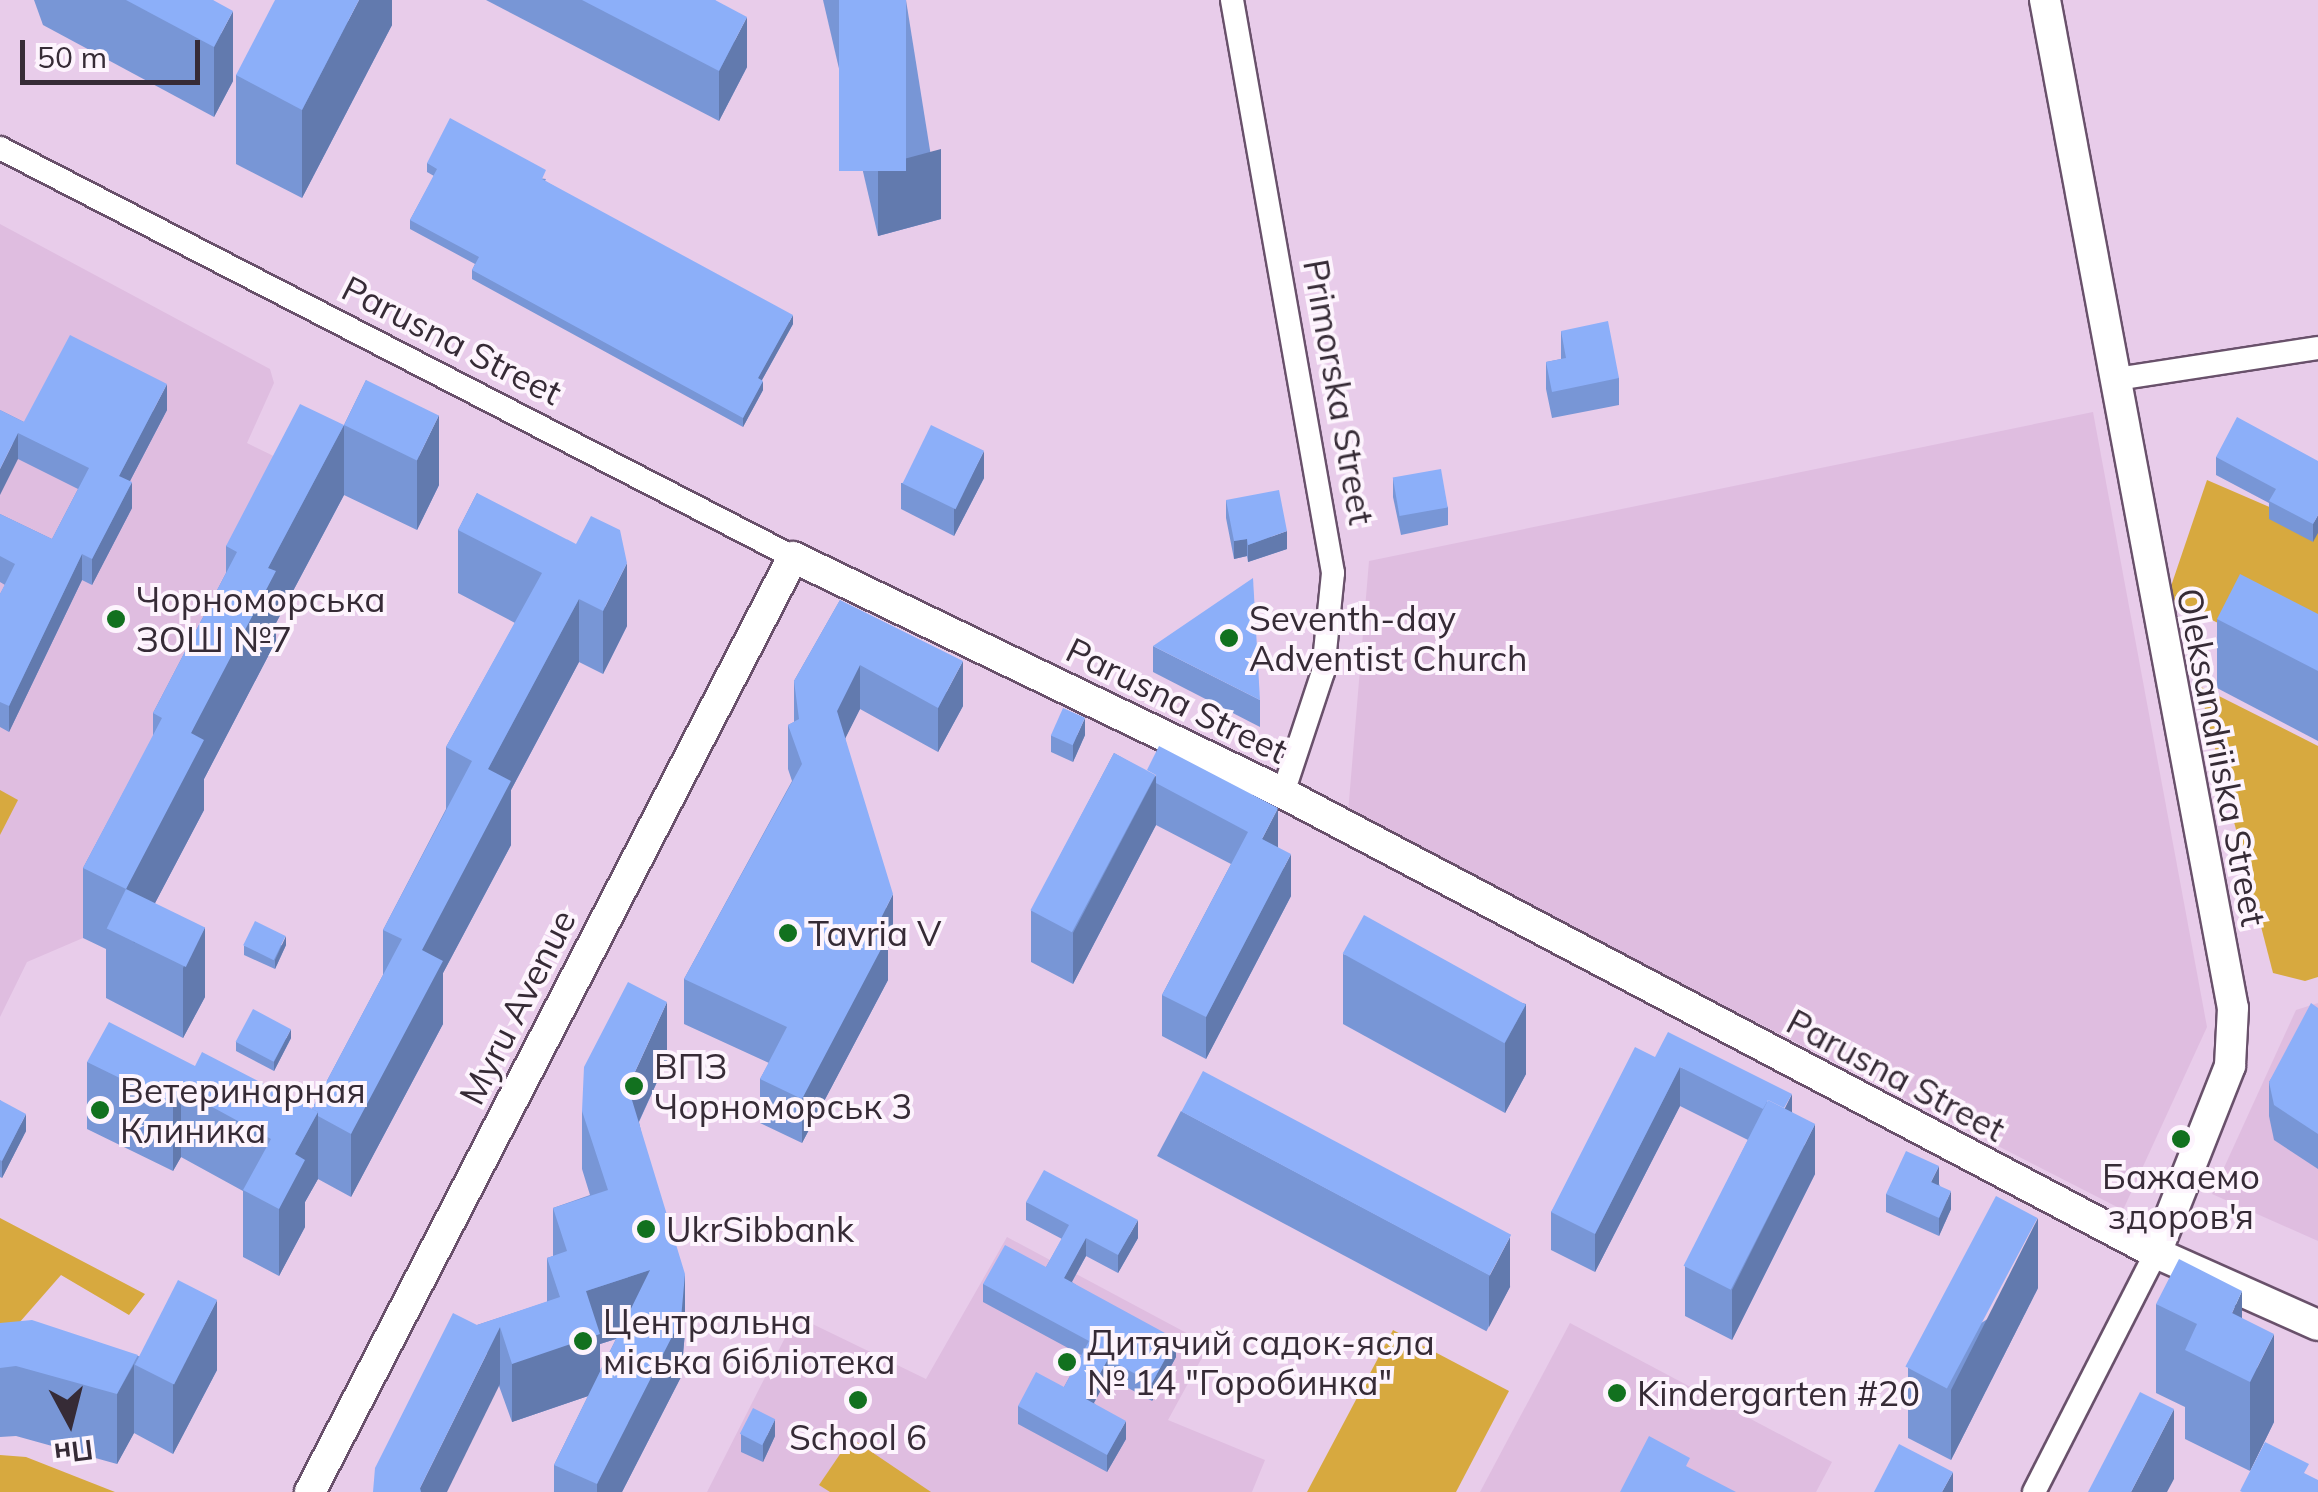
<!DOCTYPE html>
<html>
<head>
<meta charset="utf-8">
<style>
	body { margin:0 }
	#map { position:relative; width:2318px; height:1492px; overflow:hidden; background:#e8ccea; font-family:Mulish,sans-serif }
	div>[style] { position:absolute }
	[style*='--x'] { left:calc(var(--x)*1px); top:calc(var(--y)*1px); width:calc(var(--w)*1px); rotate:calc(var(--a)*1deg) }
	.built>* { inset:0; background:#dfbde0 }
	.green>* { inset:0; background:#d7a93f }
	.roads { filter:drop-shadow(2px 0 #69516b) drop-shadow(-2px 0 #69516b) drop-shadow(0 2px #69516b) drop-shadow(0 -2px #69516b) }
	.minor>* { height:22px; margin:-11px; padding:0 11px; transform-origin:11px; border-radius:11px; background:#fff }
	.tertiary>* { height:30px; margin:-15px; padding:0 15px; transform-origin:15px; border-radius:15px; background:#fff }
	.wall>* { inset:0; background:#7896d6; transform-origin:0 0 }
	.shaded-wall>* { inset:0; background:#627aae }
	.building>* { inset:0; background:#8caff9; transform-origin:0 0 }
	.dots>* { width:28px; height:28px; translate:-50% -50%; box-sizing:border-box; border:5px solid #fdf4fd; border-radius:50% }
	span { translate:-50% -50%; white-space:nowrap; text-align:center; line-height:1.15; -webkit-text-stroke:8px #fdf4fd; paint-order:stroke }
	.street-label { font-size:35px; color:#362b36 }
	.poi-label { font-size:35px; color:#362b36 }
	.left { translate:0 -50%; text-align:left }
	.north { position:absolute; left:20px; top:1372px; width:100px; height:100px; -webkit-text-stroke:8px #fdf4fd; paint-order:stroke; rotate:173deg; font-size:28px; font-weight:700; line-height:40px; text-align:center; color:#362b36 }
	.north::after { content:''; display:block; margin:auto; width:35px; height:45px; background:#362b36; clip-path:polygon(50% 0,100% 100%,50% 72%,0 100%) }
	.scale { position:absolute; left:20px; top:40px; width:180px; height:45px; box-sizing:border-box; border:5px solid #362b36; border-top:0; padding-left:12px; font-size:30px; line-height:35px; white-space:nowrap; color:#362b36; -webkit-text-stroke:8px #fdf4fd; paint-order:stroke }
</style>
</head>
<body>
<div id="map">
	<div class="built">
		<div style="clip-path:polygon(0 224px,270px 369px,274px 383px,247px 443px,292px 465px,162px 788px,83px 938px,27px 962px,0 1017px)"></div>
		<div style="clip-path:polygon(2093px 412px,2207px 1027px,2123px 1210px,1348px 813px,1369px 561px)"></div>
		<div style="clip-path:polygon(2318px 1003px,2318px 1241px,2212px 1194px,2296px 1010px)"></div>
		<div style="clip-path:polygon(1007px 1237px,1209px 1345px,1168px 1420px,1265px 1460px,1252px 1492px,707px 1492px,796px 1316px,926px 1379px)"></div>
		<div style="clip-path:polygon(1570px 1323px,1832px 1462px,1816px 1492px,1480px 1492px)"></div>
	</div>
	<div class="green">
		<div style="clip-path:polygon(2207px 480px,2318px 528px,2318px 672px,2167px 598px)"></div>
		<div style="clip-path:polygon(2199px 686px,2318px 746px,2318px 977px,2305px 981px,2273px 973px)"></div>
		<div style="clip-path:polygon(0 790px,18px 800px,0 835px)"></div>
		<div style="clip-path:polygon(0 1218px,145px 1294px,129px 1315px,61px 1275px,12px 1331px,0 1331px)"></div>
		<div style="clip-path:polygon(1393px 1330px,1509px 1391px,1456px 1492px,1307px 1492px)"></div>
		<div style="clip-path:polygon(851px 1438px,931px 1492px,830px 1492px,819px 1485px)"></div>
		<div style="clip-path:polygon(0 1455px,26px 1457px,115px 1492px,0 1492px)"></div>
	</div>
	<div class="roads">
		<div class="minor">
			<div style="--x:1232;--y:0;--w:582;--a:80"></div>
			<div style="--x:1333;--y:573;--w:100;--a:95.8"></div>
			<div style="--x:1323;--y:672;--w:127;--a:108.3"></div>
			<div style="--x:0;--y:148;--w:892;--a:27.28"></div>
			<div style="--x:2117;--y:379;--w:203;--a:-8.8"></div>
			<div style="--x:2034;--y:1492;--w:268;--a:-63"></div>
		</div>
		<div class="tertiary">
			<div style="--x:2045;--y:0;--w:1025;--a:79.44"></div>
			<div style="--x:2233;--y:1008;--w:58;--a:93"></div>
			<div style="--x:2230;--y:1066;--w:201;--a:111.6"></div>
			<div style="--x:310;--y:1492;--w:1052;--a:-62.68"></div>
			<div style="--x:793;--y:557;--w:544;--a:25.72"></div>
			<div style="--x:1283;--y:793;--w:987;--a:27.79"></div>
			<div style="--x:2156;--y:1253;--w:177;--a:24"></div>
		</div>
	</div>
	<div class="wall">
		<div style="clip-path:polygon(34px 0,213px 0,233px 81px,214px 117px,43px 25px)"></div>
		<div style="clip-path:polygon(392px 0,392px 25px,302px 198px,236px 164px,236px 75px)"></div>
		<div style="clip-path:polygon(486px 0,715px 0,747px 67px,719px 121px)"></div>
		<div style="clip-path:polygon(823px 0,906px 0,941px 219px,878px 236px)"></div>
		<div style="clip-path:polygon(427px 163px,546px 179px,545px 181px,793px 324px,762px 380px,763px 390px,743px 427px,472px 279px,472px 270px,475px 264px,410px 229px,410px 220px,434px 176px,427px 172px)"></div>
		<div style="clip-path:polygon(1561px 331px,1619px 378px,1619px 405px,1552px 418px,1546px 389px,1546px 362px,1561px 359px)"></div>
		<div style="clip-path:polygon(366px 380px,439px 485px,417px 530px,344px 495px,276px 623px,276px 641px,204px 779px,204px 810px,155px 903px,205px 997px,183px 1038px,106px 998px,106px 949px,83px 938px,83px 868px,153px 737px,153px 713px,226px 573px,226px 546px,344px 425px)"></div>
		<div style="clip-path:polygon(0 410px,24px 422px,167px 410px,130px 481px,132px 508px,92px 585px,82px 580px,9px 732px,0 727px,0 594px,5px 585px,0 582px,0 514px,52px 539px,78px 489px,18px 459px)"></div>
		<div style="clip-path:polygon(2216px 457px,2318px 461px,2313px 542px,2269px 519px,2269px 503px,2216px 475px)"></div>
		<div style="clip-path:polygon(984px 478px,954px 536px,901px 509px,901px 483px)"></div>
		<div style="clip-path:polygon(1393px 479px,1448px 507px,1448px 525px,1401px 535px,1393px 497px)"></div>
		<div style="clip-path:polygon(477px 493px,627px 626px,603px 674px,579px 662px,511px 790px,511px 845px,443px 973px,443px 1024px,351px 1197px,318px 1179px,305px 1202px,305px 1227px,279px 1276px,243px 1257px,243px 1191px,181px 1157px,173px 1171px,87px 1129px,87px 1062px,195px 1066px,312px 1109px,383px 975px,383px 930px,446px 809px,446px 747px,515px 623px,458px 593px,458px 530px)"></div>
		<div style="clip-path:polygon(1226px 500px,1287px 549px,1248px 562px,1247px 556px,1234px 559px,1226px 518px)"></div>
		<div style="clip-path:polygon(840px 600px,963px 706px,938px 752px,860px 709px,845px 738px,893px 938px,888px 948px,888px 980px,802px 1143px,760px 1123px,760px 1079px,769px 1063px,684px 1024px,684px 979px,792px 781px,788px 769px,788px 725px,794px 722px,794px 681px)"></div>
		<div style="clip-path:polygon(2318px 614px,2318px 741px,2217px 688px,2217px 619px)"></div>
		<div style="clip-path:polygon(1153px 646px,1260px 700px,1260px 727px,1153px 672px)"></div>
		<div style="clip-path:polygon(1051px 735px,1085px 735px,1073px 762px,1051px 752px)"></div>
		<div style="clip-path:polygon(1114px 753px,1278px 847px,1291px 896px,1206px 1059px,1162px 1036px,1162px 995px,1231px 864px,1156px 825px,1073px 984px,1031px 962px,1031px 911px)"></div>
		<div style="clip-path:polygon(286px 945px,275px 969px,244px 955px,244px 946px)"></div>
		<div style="clip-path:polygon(1343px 954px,1526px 1004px,1526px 1074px,1505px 1113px,1343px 1024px)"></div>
		<div style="clip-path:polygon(2318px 1008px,2318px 1169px,2274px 1140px,2269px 1116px,2269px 1082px)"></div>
		<div style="clip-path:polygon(291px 1038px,274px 1071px,236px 1051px,236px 1042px)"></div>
		<div style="clip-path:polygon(1655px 1057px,1792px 1112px,1815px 1174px,1732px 1340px,1685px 1316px,1685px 1266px,1748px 1140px,1680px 1106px,1595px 1272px,1551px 1250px,1551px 1212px)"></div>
		<div style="clip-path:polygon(evenodd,667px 1060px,639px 1122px,685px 1332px,681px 1377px,622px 1492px,554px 1492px,554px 1465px,588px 1396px,512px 1422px,477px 1325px,547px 1302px,547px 1258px,553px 1256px,553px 1208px,590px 1195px,582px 1169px,582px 1111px,667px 1060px,616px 1339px,600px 1371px,600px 1344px,616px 1339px)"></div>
		<div style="clip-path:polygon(0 1100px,26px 1131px,2px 1178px,0 1177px)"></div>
		<div style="left:1181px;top:1111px;width:373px;height:51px;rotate:28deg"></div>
		<div style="clip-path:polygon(1939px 1184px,1951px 1209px,1939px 1236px,1886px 1212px,1886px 1194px)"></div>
		<div style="clip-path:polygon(1026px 1202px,1138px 1238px,1118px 1273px,1086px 1256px,1072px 1282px,1176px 1357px,1152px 1401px,1108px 1377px,1094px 1403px,1126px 1439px,1107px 1472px,1018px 1424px,1018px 1406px,1064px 1387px,1081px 1355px,983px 1302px,983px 1284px,1046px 1267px,1062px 1239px,1026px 1220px)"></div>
		<div style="clip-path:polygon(2038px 1288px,1951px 1460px,1908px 1438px,1908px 1368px)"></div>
		<div style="clip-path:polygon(2156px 1304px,2242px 1318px,2274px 1422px,2250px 1471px,2185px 1439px,2185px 1407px,2156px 1393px)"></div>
		<div style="clip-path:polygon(0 1323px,138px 1356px,217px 1370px,173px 1454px,134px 1433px,117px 1464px,16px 1436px,0 1437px)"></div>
		<div style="clip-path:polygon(741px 1434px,775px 1436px,763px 1462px,741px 1452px)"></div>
	</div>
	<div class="shaded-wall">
		<div style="clip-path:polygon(359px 0,392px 0,392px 25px,302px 198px,302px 110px)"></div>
		<div style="clip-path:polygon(233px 11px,233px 81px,214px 117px,214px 47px)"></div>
		<div style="clip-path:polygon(747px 17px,747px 67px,719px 121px,719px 71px)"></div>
		<div style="clip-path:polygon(941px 149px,941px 219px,878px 236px,878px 166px)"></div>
		<div style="clip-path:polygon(793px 315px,793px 324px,758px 387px,758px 378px)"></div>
		<div style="clip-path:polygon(763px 381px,763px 390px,743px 427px,743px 418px)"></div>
		<div style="clip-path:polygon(167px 384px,167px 410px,119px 502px,119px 476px)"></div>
		<div style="clip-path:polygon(439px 415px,439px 485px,417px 530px,417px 460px)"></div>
		<div style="clip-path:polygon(344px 425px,344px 495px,276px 623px,276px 641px,204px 779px,204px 810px,134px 943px,126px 889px,191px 733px,268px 568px)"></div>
		<div style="clip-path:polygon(18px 433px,18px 459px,0 495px,0 469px)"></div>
		<div style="clip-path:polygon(984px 451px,984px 478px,954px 536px,954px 509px)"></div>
		<div style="clip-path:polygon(132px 482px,132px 508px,92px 585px,92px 559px)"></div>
		<div style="clip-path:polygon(2318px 515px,2318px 533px,2313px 542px,2313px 524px)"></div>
		<div style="clip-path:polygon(1287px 531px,1287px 549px,1248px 562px,1248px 545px)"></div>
		<div style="clip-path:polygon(1247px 539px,1247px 556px,1234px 559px,1234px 541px)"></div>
		<div style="clip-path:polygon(82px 554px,82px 580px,9px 732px,9px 706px)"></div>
		<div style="clip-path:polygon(627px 563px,627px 626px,603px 674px,603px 611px)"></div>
		<div style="clip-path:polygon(579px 599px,579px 662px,511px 790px,511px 845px,443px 973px,443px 1024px,351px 1197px,351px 1134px,488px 769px)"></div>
		<div style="clip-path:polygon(963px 661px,963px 706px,938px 752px,938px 708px)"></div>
		<div style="clip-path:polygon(860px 665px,860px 709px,837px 755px,837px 711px)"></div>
		<div style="clip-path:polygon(1085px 718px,1085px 735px,1073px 762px,1073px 744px)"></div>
		<div style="clip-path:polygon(1156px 775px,1156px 825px,1073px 984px,1073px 933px)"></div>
		<div style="clip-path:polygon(1278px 808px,1278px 850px,1262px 839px)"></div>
		<div style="clip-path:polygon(1291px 854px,1291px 896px,1206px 1059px,1206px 1017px)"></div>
		<div style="clip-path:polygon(893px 894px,893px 938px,888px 948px,888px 980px,802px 1143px,802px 1099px,876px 928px)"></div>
		<div style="clip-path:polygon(205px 927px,205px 997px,183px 1038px,183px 968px)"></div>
		<div style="clip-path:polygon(286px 936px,286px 945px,275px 969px,275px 960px)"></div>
		<div style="clip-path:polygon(667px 1002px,667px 1060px,628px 1145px,628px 1087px)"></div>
		<div style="clip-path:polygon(1526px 1004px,1526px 1074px,1505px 1113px,1505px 1043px)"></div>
		<div style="clip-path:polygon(291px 1029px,291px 1038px,274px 1071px,274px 1062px)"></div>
		<div style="clip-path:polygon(1680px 1067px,1680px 1106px,1595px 1272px,1595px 1234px)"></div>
		<div style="clip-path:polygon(181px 1090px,181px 1157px,173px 1171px,173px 1104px)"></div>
		<div style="clip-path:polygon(1792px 1094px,1792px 1132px,1780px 1118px)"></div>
		<div style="clip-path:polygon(318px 1112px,318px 1179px,305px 1202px,305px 1227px,279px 1276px,279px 1209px,295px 1154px)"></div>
		<div style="clip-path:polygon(26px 1114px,26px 1131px,2px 1178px,2px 1161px)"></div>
		<div style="clip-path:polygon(1815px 1124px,1815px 1174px,1732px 1340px,1732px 1290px)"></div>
		<div style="clip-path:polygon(1939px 1166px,1939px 1184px,1931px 1200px,1931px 1182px)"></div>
		<div style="clip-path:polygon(1951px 1191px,1951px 1209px,1939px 1236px,1939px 1218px)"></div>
		<div style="clip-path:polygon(2038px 1218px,2038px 1288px,1951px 1460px,1951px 1390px)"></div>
		<div style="clip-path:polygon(1138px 1220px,1138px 1238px,1118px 1273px,1118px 1255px)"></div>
		<div style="clip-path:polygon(1510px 1237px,1510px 1287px,1489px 1327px,1489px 1277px)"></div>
		<div style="clip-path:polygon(1086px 1238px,1086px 1256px,1064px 1296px,1064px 1278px)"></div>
		<div style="clip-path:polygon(650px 1270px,650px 1328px,600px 1344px,600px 1392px,512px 1422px,512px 1364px,586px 1291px)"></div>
		<div style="clip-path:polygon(685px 1274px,685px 1332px,681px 1377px,622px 1492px,597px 1492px,597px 1484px)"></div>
		<div style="clip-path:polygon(2242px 1291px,2242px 1378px,2232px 1313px)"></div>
		<div style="clip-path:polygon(217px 1300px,217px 1370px,173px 1454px,173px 1384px)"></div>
		<div style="clip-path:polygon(500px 1327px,500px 1384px,447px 1492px,420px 1492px,420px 1488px)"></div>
		<div style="clip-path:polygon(2274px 1334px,2274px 1422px,2250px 1471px,2250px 1382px)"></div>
		<div style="clip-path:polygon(1176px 1339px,1176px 1357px,1152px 1401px,1152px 1383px)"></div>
		<div style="clip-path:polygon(1108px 1359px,1108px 1377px,1086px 1417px,1086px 1399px)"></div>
		<div style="clip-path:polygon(134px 1364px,134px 1433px,117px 1464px,117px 1394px)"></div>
		<div style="clip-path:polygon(2174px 1409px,2174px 1479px,2167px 1492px,2131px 1492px)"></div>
		<div style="clip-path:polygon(775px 1419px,775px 1436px,763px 1462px,763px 1444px)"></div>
		<div style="clip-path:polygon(1126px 1421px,1126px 1439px,1107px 1472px,1107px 1455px)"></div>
		<div style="clip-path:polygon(1953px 1472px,1953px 1492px,1942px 1492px)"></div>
	</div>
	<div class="building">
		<div style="clip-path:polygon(126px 0,213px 0,233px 11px,214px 47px)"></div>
		<div style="clip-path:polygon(275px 0,359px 0,302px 110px,236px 75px)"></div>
		<div style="clip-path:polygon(582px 0,715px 0,747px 17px,719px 71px)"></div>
		<div style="left:839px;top:0;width:67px;height:171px"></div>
		<div style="clip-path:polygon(450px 118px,546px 170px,542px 179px,793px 315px,758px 378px,763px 381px,743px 418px,472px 270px,479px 257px,410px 220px,437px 169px,427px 163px)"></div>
		<div style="clip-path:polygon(1608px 321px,1619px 378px,1552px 392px,1546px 362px,1566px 358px,1561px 331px)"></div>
		<div style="clip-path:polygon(70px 335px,167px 384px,119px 476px,132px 482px,92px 559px,82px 554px,9px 706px,0 702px,0 594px,15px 564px,0 556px,0 514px,52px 539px,89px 468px,18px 433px,0 469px,0 410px,24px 422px,19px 431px)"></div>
		<div style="left:366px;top:380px;width:81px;height:50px;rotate:26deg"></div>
		<div style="clip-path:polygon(300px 404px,344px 425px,268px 568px,276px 571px,191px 733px,204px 740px,126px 889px,83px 868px,162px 718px,153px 713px,237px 552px,226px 546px)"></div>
		<div style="clip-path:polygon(2237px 417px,2318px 461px,2318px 515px,2313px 524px,2269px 501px,2276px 489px,2216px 457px)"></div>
		<div style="left:931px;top:425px;width:59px;height:65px;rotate:26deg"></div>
		<div style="left:1441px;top:469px;width:39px;height:49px;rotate:80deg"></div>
		<div style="clip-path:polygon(1279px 490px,1287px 531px,1248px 545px,1247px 539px,1234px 541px,1226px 500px)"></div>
		<div style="clip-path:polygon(477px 493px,576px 544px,591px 516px,620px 530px,627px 563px,603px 611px,579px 599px,488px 769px,511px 781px,422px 950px,443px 961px,351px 1134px,318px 1116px,318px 1112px,312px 1109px,402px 939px,383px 930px,472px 761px,446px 747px,542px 573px,458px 530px)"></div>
		<div style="clip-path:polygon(2240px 574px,2318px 614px,2318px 671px,2217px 619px)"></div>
		<div style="clip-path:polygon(1253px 578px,1260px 700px,1153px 646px)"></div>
		<div style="clip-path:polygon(840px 600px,963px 661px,938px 708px,860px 665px,837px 711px,893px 894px,876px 928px,888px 936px,802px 1099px,760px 1079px,787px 1027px,684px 979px,802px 764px,788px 725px,799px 719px,794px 681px)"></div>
		<div style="left:1063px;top:708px;width:24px;height:30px;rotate:24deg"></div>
		<div style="clip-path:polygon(1159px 746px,1278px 808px,1262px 839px,1291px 854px,1206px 1017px,1162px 995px,1248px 832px,1156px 783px,1156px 775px,1147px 770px)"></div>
		<div style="left:1114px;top:753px;width:47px;height:178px;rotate:28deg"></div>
		<div style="left:126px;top:889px;width:88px;height:44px;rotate:26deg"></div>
		<div style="left:1364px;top:915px;width:185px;height:44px;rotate:29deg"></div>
		<div style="left:255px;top:921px;width:34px;height:27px;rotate:26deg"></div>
		<div style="clip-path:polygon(628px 982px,667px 1002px,628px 1087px,685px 1274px,681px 1319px,597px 1484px,554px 1465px,650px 1270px,586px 1291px,600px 1334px,512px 1364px,500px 1327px,420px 1488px,421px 1492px,373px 1492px,375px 1468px,453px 1313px,477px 1325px,560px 1297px,547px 1258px,567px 1251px,553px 1208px,608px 1190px,582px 1111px,584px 1067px)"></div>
		<div style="clip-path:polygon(2311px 1003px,2318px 1008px,2318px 1134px,2274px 1105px,2269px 1082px)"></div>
		<div style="left:253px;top:1009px;width:43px;height:37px;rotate:28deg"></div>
		<div style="clip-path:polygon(109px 1022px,195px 1066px,202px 1052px,318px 1112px,295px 1154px,305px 1160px,279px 1209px,243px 1190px,271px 1139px,181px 1090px,173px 1104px,87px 1062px)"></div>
		<div style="clip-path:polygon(1668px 1032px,1792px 1094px,1784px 1108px,1768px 1100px,1763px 1109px,1680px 1067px,1595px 1234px,1551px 1212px,1635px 1047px,1655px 1057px)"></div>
		<div style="left:1203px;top:1071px;width:349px;height:46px;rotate:28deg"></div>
		<div style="clip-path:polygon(0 1100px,26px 1114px,2px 1161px,0 1160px)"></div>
		<div style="left:1768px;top:1100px;width:53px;height:186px;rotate:27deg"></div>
		<div style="clip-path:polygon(1906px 1151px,1939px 1166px,1931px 1182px,1951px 1191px,1939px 1218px,1886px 1194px)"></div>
		<div style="clip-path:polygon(1044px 1170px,1138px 1220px,1118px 1255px,1086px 1238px,1064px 1278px,1176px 1339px,1152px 1383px,1108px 1359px,1086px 1399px,1126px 1421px,1107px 1455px,1018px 1406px,1036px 1372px,1064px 1387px,1089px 1341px,983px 1284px,1005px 1245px,1046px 1267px,1069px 1225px,1026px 1202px)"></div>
		<div style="left:1996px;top:1196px;width:47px;height:193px;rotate:28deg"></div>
		<div style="clip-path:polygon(2179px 1259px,2242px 1291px,2232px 1313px,2274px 1334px,2250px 1382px,2185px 1350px,2197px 1324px,2156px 1304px)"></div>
		<div style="left:178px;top:1280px;width:44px;height:95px;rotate:27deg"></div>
		<div style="clip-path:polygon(32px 1320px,138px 1355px,117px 1394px,16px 1366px,0 1368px,0 1323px)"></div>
		<div style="clip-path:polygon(2140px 1392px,2174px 1409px,2131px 1492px,2088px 1492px)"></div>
		<div style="left:753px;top:1408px;width:25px;height:29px;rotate:27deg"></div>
		<div style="clip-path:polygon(1649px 1436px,1690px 1458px,1686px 1466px,1736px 1492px,1620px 1492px)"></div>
		<div style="clip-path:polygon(2265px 1442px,2309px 1464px,2304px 1473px,2318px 1480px,2318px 1492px,2242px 1492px,2240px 1491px)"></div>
		<div style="clip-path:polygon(1899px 1444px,1953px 1472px,1942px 1492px,1874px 1492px)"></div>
	</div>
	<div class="dots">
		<div style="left:116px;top:619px;background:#12711f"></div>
		<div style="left:1229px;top:638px;background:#12711f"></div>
		<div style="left:788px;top:933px;background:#12711f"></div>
		<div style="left:634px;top:1086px;background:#12711f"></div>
		<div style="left:100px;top:1110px;background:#12711f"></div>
		<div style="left:2181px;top:1139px;background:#12711f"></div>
		<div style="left:646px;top:1229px;background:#12711f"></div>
		<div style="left:583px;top:1341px;background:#12711f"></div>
		<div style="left:1067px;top:1362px;background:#12711f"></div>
		<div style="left:1617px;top:1393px;background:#12711f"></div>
		<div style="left:858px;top:1400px;background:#12711f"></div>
	</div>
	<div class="street-label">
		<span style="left:452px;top:340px;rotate:27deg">Parusna Street</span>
		<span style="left:1339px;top:392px;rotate:80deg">Primorska Street</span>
		<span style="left:1177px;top:700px;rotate:26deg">Parusna Street</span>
		<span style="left:2222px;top:757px;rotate:79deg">Oleksandriiska Street</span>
		<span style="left:517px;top:1007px;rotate:-63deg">Myru Avenue</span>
		<span style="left:1896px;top:1075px;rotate:28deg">Parusna Street</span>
	</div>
	<div class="poi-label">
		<span class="left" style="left:136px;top:619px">Чорноморська<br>ЗОШ №7</span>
		<span class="left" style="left:1249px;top:638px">Seventh-day<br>Adventist Church</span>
		<span class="left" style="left:808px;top:933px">Tavria V</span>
		<span class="left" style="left:654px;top:1086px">ВПЗ<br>Чорноморськ 3</span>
		<span class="left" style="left:120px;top:1110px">Ветеринарная<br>Клиника</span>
		<span style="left:2181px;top:1196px">Бажаемо<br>здоров'я</span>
		<span class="left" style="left:666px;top:1229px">UkrSibbank</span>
		<span class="left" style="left:603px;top:1341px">Центральна<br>міська бібліотека</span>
		<span class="left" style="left:1087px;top:1362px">Дитячий садок-ясла<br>№ 14 "Горобинка"</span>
		<span class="left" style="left:1637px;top:1393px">Kindergarten #20</span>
		<span style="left:858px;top:1437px">School 6</span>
	</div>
	<div class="north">Пн</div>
	<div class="scale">50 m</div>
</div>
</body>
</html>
